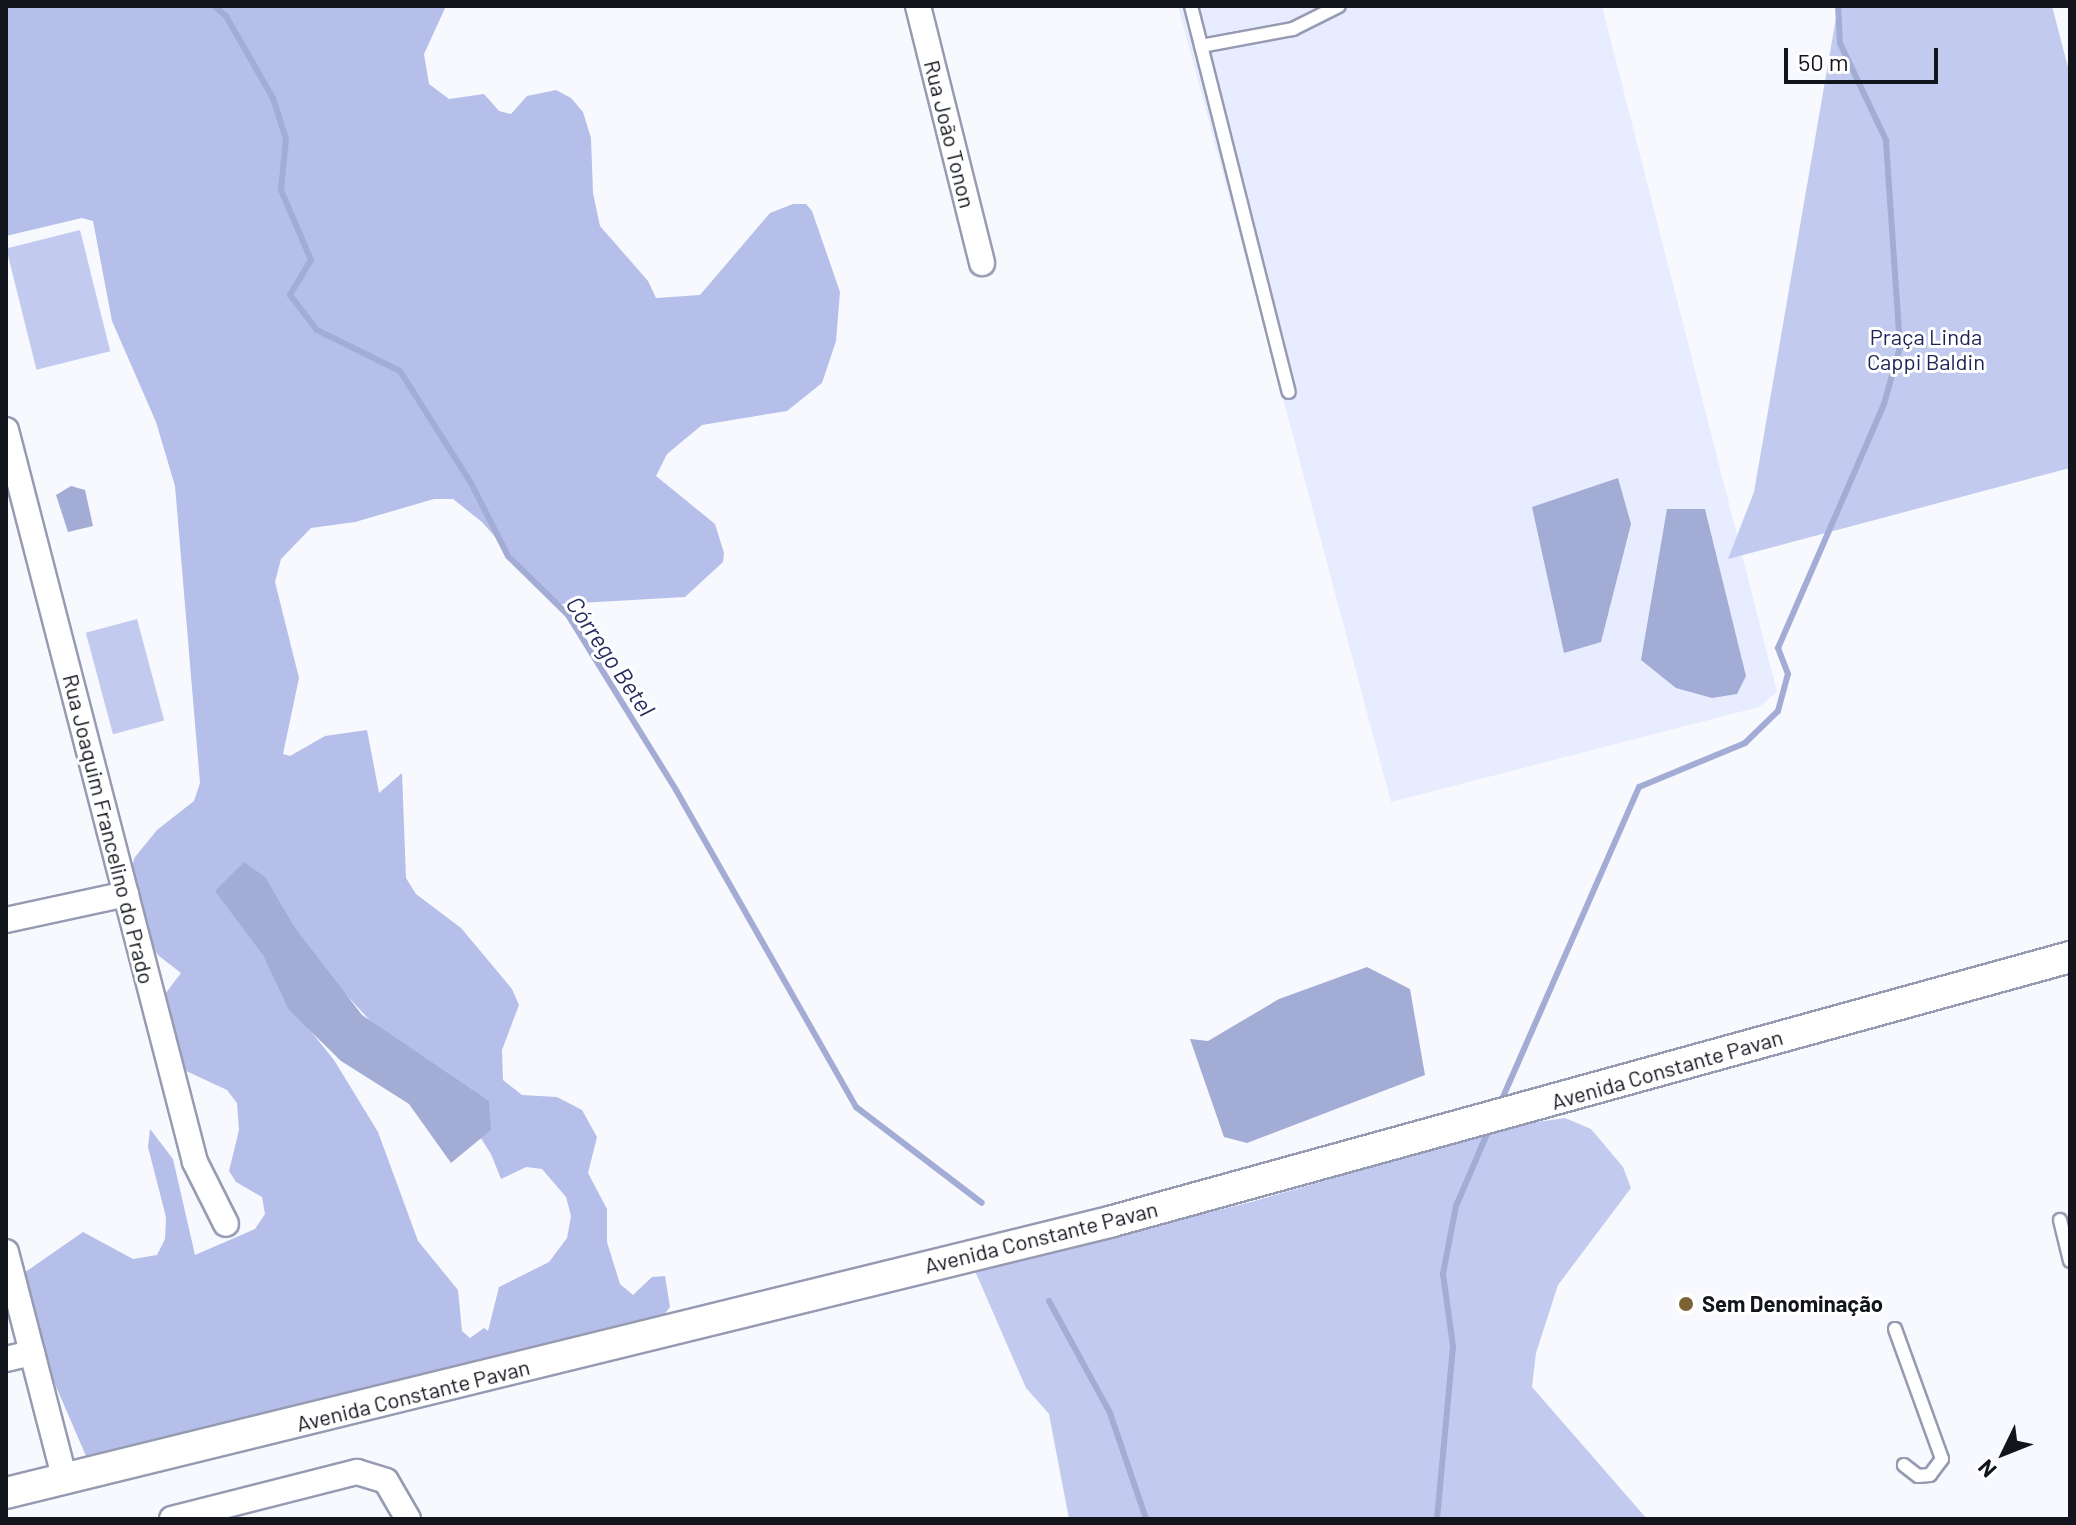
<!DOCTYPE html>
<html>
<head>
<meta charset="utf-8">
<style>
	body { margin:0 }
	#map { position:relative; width:2076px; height:1525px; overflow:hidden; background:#f7f9fe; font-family:Barlow,sans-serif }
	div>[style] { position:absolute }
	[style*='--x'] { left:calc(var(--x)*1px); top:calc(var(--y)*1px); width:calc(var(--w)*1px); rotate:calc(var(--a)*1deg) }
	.built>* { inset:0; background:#e8ecff }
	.green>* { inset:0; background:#c2cbef; transform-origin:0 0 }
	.forest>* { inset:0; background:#b6bfe9 }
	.water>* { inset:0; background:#a3acd5 }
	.stream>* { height:6px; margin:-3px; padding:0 3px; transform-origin:3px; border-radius:3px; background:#a3acd5 }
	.roads { filter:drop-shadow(2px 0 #969bb2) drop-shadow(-2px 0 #969bb2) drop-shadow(0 2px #969bb2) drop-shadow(0 -2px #969bb2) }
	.service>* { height:12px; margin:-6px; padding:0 6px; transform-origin:6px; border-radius:6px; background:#fff }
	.minor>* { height:24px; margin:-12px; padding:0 12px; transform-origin:12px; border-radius:12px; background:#fff }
	.tertiary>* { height:30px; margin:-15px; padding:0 15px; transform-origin:15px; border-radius:15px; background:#fff }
	.dots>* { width:22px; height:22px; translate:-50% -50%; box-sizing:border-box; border:4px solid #fff; border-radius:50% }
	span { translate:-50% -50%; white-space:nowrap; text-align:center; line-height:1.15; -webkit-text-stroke:6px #fff; paint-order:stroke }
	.street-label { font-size:22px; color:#13151d }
	.park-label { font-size:22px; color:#1e2355 }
	.poi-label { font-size:22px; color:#13151d; font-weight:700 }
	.left { translate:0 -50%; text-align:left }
	.water-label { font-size:24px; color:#262c5f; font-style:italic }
	.frame { position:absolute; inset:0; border:8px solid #13151d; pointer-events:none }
	.north { position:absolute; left:1964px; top:1413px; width:80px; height:80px; -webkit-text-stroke:6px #fff; paint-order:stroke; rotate:227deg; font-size:22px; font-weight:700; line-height:32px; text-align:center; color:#13151d }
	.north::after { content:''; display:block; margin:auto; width:28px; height:36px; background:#13151d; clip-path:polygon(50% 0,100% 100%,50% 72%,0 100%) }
	.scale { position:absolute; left:1784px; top:48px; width:154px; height:36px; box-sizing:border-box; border:4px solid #13151d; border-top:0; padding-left:10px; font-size:24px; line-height:28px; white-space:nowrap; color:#13151d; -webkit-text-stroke:6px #fff; paint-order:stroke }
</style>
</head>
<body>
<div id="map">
	<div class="built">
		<div style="clip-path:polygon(1178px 6px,1602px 6px,1777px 692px,1759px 707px,1391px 802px)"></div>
	</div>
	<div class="green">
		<div style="clip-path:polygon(1838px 6px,2052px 6px,2070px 75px,2070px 468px,1728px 559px,1754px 492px)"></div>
		<div style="left:80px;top:230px;width:125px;height:76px;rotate:76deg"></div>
		<div style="left:137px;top:619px;width:105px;height:53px;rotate:75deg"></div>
		<div style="clip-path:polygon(1565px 1118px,1591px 1129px,1623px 1167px,1631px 1188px,1558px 1285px,1536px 1353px,1532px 1387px,1647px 1519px,1069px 1519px,1049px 1414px,1026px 1388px,975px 1271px,1251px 1202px,1518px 1125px)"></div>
	</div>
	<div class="forest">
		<div style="clip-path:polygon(evenodd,6px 6px,446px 6px,424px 54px,429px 84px,449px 99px,484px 94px,499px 111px,511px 114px,527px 96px,556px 90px,571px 98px,583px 112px,591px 138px,593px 193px,600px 226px,648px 281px,656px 298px,700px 295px,770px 213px,793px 204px,806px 204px,812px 211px,840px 292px,836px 341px,822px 383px,787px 411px,702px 425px,667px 454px,656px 476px,715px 524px,724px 553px,723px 562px,685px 597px,562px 604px,560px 610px,482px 522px,453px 499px,434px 499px,355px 522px,311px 528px,281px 559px,275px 582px,299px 678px,283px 754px,290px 756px,325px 736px,367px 730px,379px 793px,402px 773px,406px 878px,416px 894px,461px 928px,512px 989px,519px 1005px,502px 1050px,503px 1080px,522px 1095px,557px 1097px,582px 1110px,597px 1137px,588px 1173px,607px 1209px,607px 1242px,620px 1284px,633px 1295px,652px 1277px,665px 1276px,670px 1307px,658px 1322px,93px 1464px,86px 1456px,11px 1282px,83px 1232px,133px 1259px,157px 1255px,165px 1239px,166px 1217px,148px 1147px,150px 1129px,173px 1159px,195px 1255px,255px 1229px,265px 1214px,262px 1197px,236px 1182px,229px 1171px,239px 1130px,237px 1103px,227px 1090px,184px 1070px,167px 1044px,162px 998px,181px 973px,159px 956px,134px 925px,127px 879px,135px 857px,157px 830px,194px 801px,200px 783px,175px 486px,156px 422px,112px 321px,93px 221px,82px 218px,6px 236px,6px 6px,269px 911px,399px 1052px,443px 1079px,491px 1154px,501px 1179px,526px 1167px,542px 1169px,566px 1197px,571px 1216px,567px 1238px,549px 1262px,499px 1287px,488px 1331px,484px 1328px,470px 1338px,462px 1331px,458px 1290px,418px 1241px,378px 1132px,334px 1060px,285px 999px,269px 911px)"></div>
	</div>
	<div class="water">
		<div style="clip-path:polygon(1618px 478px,1631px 524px,1601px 642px,1564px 653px,1532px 507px)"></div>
		<div style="clip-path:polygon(71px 486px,85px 490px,93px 526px,68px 532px,56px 495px)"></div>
		<div style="clip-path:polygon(1667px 509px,1705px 509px,1746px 676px,1737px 694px,1712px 698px,1676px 688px,1641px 660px)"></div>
		<div style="clip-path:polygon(244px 862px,265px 877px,295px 928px,362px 1015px,489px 1101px,491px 1130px,451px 1163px,409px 1104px,341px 1061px,289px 1010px,263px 955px,215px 891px)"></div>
		<div style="clip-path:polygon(1367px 967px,1410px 989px,1425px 1075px,1247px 1143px,1224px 1137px,1190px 1039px,1208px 1041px,1279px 999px)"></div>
	</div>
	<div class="stream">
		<div style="--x:214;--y:6;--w:16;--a:40"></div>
		<div style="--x:226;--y:16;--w:95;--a:60.2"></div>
		<div style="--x:273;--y:98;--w:43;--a:72.4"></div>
		<div style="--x:286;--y:139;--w:51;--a:95.6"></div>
		<div style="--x:281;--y:190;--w:76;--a:66.8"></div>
		<div style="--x:311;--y:260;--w:41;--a:121"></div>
		<div style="--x:290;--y:295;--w:44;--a:52.4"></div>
		<div style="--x:317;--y:330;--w:93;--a:26.3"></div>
		<div style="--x:400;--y:371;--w:133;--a:57.6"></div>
		<div style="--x:471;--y:483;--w:82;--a:63.1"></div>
		<div style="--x:508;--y:556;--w:84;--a:44.5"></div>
		<div style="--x:568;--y:615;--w:206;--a:58.3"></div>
		<div style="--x:676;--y:790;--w:365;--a:60.4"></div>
		<div style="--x:856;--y:1107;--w:158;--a:37.3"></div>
		<div style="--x:1499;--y:1106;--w:348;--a:-66.3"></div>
		<div style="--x:1639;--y:787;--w:115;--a:-22.5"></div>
		<div style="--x:1745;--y:743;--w:46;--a:-44.1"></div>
		<div style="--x:1778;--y:711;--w:38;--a:-75"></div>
		<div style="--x:1788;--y:674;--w:28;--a:-111"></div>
		<div style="--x:1778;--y:648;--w:266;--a:-66.5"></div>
		<div style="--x:1884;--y:404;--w:59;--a:-74.3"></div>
		<div style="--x:1900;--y:347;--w:207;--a:-93.9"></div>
		<div style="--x:1886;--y:140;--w:107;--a:-115.4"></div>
		<div style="--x:1840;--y:43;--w:37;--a:-93"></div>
		<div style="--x:1049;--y:1301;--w:128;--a:61.4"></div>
		<div style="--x:1110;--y:1413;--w:112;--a:71.2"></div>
		<div style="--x:1437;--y:1519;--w:174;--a:-84.7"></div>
		<div style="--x:1453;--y:1346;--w:73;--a:-97.9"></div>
		<div style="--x:1443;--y:1274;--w:69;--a:-79.2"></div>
		<div style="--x:1456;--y:1206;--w:86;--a:-66.7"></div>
	</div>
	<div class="roads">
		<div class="service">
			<div style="--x:1191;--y:6;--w:398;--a:75.8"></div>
			<div style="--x:1201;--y:46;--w:94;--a:-10.5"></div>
			<div style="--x:1293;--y:29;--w:51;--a:-26.6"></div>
			<div style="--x:2060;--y:1220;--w:42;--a:76.3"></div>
			<div style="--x:1895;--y:1329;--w:138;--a:70.1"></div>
			<div style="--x:1942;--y:1459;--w:20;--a:127"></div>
			<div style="--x:1930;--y:1475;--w:12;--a:175"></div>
			<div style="--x:1918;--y:1476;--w:18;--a:-142"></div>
		</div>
		<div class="minor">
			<div style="--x:918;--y:6;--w:265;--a:76"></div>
			<div style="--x:6;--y:430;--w:756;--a:75.52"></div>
			<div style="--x:195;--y:1162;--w:69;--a:63.4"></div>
			<div style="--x:6;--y:920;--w:123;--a:-12.2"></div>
			<div style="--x:6;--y:1252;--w:236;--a:75.5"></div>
			<div style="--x:6;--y:1359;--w:27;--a:-13"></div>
			<div style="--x:172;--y:1519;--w:191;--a:-14.3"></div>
			<div style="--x:357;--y:1472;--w:30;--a:17"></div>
			<div style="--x:386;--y:1481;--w:44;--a:59.9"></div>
		</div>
		<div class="tertiary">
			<div style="--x:6;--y:1493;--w:1140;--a:-13.8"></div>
			<div style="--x:1113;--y:1221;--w:993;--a:-15.42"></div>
		</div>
	</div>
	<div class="dots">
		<div style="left:1686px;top:1304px;background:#7c6233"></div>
	</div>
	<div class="street-label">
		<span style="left:950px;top:134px;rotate:76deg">Rua João Tonon</span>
		<span style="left:109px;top:829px;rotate:76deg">Rua Joaquim Francelino do Prado</span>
		<span style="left:1667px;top:1069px;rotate:-16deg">Avenida Constante Pavan</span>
		<span style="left:1041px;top:1237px;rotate:-14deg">Avenida Constante Pavan</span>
		<span style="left:413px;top:1395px;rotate:-14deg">Avenida Constante Pavan</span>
	</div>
	<div class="park-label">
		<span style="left:1926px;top:349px">Praça Linda<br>Cappi Baldin</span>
	</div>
	<div class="poi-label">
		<span class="left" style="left:1702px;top:1304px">Sem Denominação</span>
	</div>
	<div class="water-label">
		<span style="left:611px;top:656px;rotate:56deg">Córrego Betel</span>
	</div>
	<div class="frame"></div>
	<div class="north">N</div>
	<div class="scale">50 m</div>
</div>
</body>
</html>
